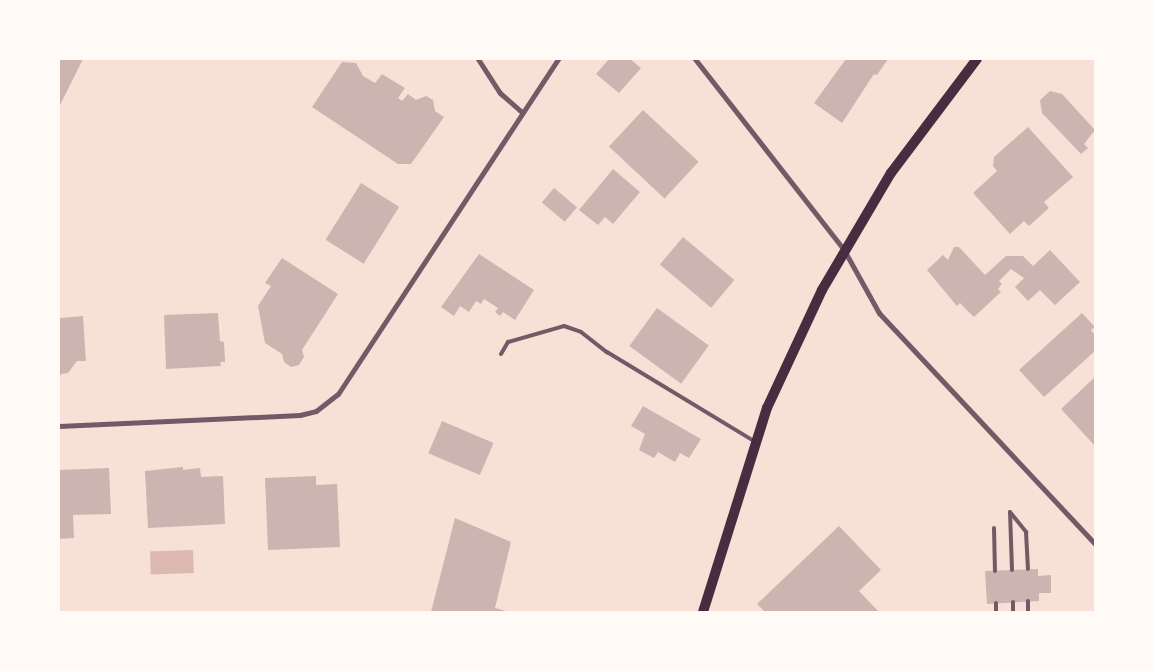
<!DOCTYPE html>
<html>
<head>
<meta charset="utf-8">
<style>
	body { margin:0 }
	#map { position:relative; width:1154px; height:671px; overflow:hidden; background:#f7e1d7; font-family:Inter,sans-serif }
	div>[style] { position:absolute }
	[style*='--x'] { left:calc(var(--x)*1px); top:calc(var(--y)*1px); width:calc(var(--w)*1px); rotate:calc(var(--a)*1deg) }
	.water>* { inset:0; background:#dcb8b0; transform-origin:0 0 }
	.building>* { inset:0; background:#ccb4b1; transform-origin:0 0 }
	.service>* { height:4px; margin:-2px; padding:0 2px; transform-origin:2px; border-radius:2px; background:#755966 }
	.minor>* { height:5px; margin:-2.5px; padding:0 2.5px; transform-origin:2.5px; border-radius:2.5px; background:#755966 }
	.secondary>* { height:10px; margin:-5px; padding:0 5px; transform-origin:5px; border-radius:5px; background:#4a2c40 }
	span { translate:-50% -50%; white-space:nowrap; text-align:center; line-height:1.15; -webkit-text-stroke:4px #fffaf5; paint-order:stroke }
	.frame { position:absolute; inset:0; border:60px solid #fffaf5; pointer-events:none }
</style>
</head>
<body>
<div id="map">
	<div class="water">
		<div style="left:193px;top:550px;width:23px;height:43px;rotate:88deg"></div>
	</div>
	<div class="building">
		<div style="clip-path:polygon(59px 59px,83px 59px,59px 107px)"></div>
		<div style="clip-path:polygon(609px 59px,630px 59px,641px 68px,619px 93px,596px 74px)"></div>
		<div style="clip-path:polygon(846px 59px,888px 59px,877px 75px,874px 74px,842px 123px,814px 103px)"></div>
		<div style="clip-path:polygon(342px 62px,356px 63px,363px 76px,375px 83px,382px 74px,405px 88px,398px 98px,402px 101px,408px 94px,416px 100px,426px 96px,433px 100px,435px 111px,444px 117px,411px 164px,398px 164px,312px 107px)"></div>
		<div style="clip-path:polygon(1050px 91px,1062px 94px,1095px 130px,1084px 144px,1088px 148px,1081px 154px,1042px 113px,1040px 100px)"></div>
		<div style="left:643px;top:110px;width:76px;height:50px;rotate:43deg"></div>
		<div style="clip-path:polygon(1028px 127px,1073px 177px,1044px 202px,1049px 208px,1029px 226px,1024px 221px,1010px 234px,973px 193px,997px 171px,993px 166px,994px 157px)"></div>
		<div style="clip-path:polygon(613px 169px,640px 192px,613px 224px,605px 217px,598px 225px,579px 210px)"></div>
		<div style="left:361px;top:183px;width:45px;height:67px;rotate:32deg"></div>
		<div style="left:554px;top:188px;width:30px;height:19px;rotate:40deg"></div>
		<div style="left:683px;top:237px;width:67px;height:36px;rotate:40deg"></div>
		<div style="clip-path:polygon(954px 247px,959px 247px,985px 275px,1006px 256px,1023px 256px,1033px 266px,1050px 250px,1080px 282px,1055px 305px,1040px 290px,1028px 301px,1015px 287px,1024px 278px,1011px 269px,999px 281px,1002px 284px,998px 289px,1001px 292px,974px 317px,960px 303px,957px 306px,927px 270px,943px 255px,948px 260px)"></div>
		<div style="clip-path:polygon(479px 254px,534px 290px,515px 320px,503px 312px,500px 316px,495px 312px,498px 308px,484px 299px,481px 304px,476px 301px,469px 312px,460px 306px,454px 316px,441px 307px)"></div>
		<div style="clip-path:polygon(282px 258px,338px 294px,302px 350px,304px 357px,299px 365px,291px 367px,284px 362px,282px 354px,265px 343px,258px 306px,271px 286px,265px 283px)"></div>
		<div style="left:657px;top:308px;width:64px;height:47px;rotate:36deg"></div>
		<div style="clip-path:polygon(59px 311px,60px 318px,83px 316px,86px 361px,77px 361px,68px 373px,61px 374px,59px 380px)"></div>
		<div style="clip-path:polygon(218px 313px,220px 341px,224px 342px,225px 362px,220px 362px,221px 366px,166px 369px,164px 315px)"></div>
		<div style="clip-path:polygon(1082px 313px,1095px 327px,1091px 330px,1095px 335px,1095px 351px,1044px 397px,1019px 370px)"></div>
		<div style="clip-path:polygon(1095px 377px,1095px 446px,1061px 409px)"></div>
		<div style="clip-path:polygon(643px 406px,701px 439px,689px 458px,680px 453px,675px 462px,658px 452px,654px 458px,639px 450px,645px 434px,631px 426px)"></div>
		<div style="left:442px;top:421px;width:56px;height:35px;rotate:23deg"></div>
		<div style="clip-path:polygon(183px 467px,183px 470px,200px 468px,201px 477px,223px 476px,225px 524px,148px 528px,145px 471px)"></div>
		<div style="clip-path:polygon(109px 468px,111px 514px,73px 515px,74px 538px,59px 539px,59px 470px)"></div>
		<div style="clip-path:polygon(316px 476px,316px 485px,337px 484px,340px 547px,268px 550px,265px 478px)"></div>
		<div style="clip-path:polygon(455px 518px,511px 542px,495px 608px,510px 612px,431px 612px)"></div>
		<div style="clip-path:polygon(839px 526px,881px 570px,859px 591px,879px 612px,765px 612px,757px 604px)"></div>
		<div style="clip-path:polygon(1038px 569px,1038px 576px,1051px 575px,1051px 593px,1039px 593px,1039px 601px,987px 604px,985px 571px)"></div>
	</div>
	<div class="service">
		<div style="--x:501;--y:354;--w:14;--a:-60"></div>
		<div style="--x:508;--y:342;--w:58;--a:-15.9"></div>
		<div style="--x:564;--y:326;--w:18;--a:19"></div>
		<div style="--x:581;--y:332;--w:33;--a:38"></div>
		<div style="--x:607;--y:352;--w:172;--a:31.2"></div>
		<div style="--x:1010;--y:512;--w:26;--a:51"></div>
		<div style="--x:1026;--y:532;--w:37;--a:87"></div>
		<div style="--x:1010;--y:512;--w:58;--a:88"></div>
		<div style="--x:994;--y:528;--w:43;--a:88.7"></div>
		<div style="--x:1028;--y:601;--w:11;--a:90"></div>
		<div style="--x:1013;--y:602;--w:10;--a:90"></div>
		<div style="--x:996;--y:603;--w:9;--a:90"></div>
	</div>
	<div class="minor">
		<div style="--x:478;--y:59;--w:40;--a:57.1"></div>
		<div style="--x:500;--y:93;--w:29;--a:41"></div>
		<div style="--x:695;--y:59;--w:242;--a:52"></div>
		<div style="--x:844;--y:250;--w:72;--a:60.9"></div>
		<div style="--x:879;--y:313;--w:316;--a:46.9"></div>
		<div style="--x:59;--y:426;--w:241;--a:-2.6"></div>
		<div style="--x:300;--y:415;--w:16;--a:-14"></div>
		<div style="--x:316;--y:411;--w:28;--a:-38"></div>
		<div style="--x:338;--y:394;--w:401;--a:-56.7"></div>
	</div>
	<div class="secondary">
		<div style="--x:703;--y:612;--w:214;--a:-72.6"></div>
		<div style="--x:767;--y:408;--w:130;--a:-65"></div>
		<div style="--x:822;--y:290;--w:136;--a:-59.5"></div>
		<div style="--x:891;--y:173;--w:143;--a:-53"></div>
	</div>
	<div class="frame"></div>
</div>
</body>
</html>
